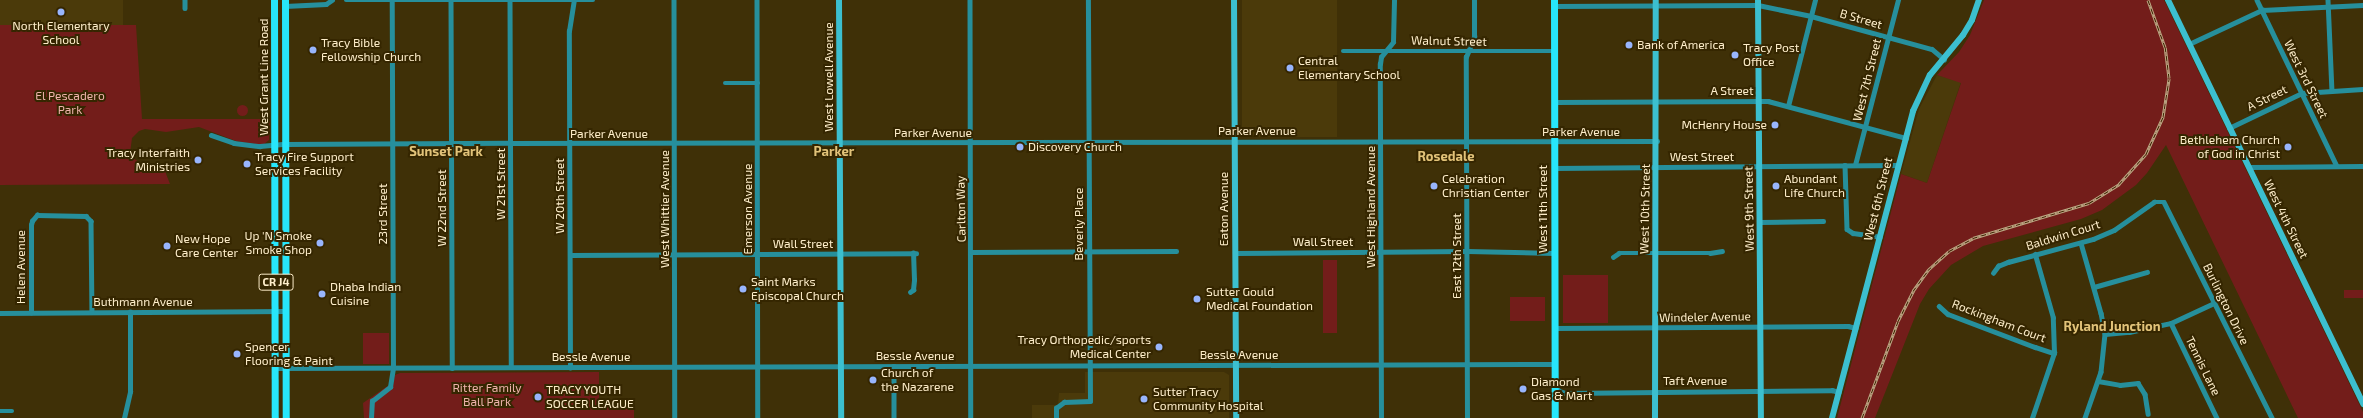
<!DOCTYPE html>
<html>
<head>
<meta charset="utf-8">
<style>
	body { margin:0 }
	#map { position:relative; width:2363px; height:418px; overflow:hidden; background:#3f3007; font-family:"Exo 2",sans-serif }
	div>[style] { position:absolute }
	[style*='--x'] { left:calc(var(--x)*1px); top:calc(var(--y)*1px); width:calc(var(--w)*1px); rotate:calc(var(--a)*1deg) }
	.built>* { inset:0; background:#4b3a0a; transform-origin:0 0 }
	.green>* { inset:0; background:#731d1a; transform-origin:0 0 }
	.round { border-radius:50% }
	.street>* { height:4.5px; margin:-2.25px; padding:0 2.25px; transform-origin:2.25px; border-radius:2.25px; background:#268f9c }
	.secondary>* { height:6px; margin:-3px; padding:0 3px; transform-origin:3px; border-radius:3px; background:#3cbfcf }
	.primary>* { height:7px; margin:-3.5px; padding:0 3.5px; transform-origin:3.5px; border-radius:3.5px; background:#27e6fb }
	.rail>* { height:3px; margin-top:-1.5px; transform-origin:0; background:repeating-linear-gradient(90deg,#352600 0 4.5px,#bcac86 0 9px); box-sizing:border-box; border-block:1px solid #bcac86 }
	.dots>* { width:11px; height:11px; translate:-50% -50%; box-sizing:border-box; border:2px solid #352600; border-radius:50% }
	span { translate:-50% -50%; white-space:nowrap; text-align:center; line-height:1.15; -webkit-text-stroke:4px #352600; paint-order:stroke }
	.shield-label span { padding:1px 3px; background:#352600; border:1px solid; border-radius:3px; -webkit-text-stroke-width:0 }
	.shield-label { font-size:11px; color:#feeeca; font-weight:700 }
	.street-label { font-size:12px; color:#feeeca }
	.poi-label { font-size:12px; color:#feeeca }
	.left { translate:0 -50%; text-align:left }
	.right { translate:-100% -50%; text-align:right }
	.park-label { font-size:12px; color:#eeb3ab }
	.neighbourhood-label { font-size:13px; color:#e2c379; font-weight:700 }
</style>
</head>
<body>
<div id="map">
	<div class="built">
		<div style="left:0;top:0;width:123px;height:25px"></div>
		<div style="left:1242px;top:0;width:95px;height:137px"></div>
		<div style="clip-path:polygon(1937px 75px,1961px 82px,1927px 183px,1901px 174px,1919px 109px)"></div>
		<div style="clip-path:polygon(1085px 372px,1224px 372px,1229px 375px,1229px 418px,1032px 418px,1032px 405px,1058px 405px,1059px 393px,1085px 393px)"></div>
	</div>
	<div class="green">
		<div style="clip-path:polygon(1984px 0,2164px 0,2363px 412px,2363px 418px,2298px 418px,2166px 145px,2147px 173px,2136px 185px,2102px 210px,2081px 219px,1983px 246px,1951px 265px,1929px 289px,1920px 304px,1875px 418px,1837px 418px,1901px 174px,1927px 183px,1961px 83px,1937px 75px,1959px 52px,1970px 35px)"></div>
		<div style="clip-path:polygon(0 25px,136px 25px,142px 119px,270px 119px,269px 140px,263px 145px,236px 141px,199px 127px,166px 132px,145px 129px,139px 131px,132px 138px,130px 153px,133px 158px,148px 168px,157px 169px,163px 166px,170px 184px,0 185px)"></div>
		<div class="round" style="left:236.5px;top:104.5px;width:11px;height:11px"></div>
		<div style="left:1337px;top:260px;width:73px;height:14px;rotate:90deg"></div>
		<div style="left:1563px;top:275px;width:45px;height:48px"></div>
		<div style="left:2363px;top:290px;width:8px;height:19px;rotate:90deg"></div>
		<div style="left:1510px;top:297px;width:35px;height:24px"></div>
		<div style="left:363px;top:333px;width:26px;height:31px"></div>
		<div style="clip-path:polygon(599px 372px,599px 406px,634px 405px,634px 418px,364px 418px,363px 403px,386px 387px,393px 385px,395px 375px,400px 373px)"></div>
	</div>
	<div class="street">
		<div style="--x:185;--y:0;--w:8;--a:90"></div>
		<div style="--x:346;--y:0;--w:247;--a:0"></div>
		<div style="--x:451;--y:0;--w:368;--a:89.8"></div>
		<div style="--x:510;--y:0;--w:367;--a:89.8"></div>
		<div style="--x:674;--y:0;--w:418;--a:89.9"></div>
		<div style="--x:757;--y:0;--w:418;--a:89.9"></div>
		<div style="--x:970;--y:0;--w:418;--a:89.9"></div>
		<div style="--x:2257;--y:0;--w:184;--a:64.3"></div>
		<div style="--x:2328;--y:0;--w:90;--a:87.5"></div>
		<div style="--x:285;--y:6;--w:41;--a:-2.8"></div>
		<div style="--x:326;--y:4;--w:7;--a:-34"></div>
		<div style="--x:1554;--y:6;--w:204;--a:-0.3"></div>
		<div style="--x:1758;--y:5;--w:54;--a:11.7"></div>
		<div style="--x:1811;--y:16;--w:125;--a:15.3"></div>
		<div style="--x:1932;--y:49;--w:16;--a:40"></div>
		<div style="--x:2189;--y:44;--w:81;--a:-25"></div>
		<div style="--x:2262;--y:10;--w:101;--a:-2.8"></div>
		<div style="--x:1343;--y:51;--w:211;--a:0"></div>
		<div style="--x:725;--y:83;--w:33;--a:0"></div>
		<div style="--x:1554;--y:102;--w:214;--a:-0.3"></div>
		<div style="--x:1768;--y:101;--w:143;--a:15"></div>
		<div style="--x:1788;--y:106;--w:109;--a:-75.7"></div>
		<div style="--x:2229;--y:128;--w:81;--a:-25.6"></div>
		<div style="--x:2302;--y:93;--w:61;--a:-3.8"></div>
		<div style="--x:211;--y:135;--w:24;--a:19"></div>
		<div style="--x:234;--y:143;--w:26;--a:7"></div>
		<div style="--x:260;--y:146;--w:25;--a:-5"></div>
		<div style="--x:285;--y:144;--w:226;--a:-0.3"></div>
		<div style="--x:511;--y:143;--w:1146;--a:-0.1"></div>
		<div style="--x:1845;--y:165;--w:64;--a:88.2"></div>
		<div style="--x:1847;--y:229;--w:7;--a:34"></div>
		<div style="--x:1853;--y:233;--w:27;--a:8"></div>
		<div style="--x:1855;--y:165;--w:171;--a:-75.4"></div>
		<div style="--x:2249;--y:167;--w:114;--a:-0.5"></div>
		<div style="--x:1554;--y:168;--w:344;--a:-0.5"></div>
		<div style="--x:1760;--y:222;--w:63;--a:-0.9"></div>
		<div style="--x:2081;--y:243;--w:73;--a:74.1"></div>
		<div style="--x:2101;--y:313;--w:21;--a:79"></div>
		<div style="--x:2105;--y:334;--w:38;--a:96"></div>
		<div style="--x:2101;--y:372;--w:49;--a:109.2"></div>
		<div style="--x:971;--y:252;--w:205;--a:-0.3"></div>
		<div style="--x:1235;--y:253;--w:232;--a:-0.5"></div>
		<div style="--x:1467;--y:251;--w:87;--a:1.3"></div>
		<div style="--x:570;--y:255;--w:346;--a:-0.3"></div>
		<div style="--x:1613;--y:257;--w:7;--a:-34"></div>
		<div style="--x:1619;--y:253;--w:91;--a:0"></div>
		<div style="--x:1710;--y:253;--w:12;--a:-9"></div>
		<div style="--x:1993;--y:273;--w:9;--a:-54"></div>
		<div style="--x:1998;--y:266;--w:11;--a:-22"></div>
		<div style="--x:2008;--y:262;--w:88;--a:-15.1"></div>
		<div style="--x:2093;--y:239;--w:23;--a:-23"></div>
		<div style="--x:2114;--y:230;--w:49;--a:-35"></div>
		<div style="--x:2154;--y:202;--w:10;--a:0"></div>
		<div style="--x:2164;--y:202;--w:241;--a:63.4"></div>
		<div style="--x:2094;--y:287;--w:55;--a:-15.8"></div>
		<div style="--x:910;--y:292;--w:4;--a:-34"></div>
		<div style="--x:913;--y:290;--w:10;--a:-84"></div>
		<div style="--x:914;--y:280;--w:27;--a:-92"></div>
		<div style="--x:1939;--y:306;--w:12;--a:42"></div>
		<div style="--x:1948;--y:314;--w:93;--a:20.8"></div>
		<div style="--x:2035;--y:347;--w:20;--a:18"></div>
		<div style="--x:0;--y:313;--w:285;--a:-0.4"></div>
		<div style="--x:31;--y:313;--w:88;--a:-90"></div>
		<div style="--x:31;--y:225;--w:4;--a:-76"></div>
		<div style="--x:32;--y:221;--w:8;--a:-50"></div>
		<div style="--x:37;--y:215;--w:49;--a:1.2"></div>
		<div style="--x:86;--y:216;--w:7;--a:45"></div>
		<div style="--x:91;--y:221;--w:91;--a:89.4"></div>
		<div style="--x:2171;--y:323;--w:106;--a:64.2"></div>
		<div style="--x:1554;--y:328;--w:294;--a:-0.4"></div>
		<div style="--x:1848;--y:326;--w:8;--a:14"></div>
		<div style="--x:2105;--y:334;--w:24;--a:-5"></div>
		<div style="--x:2129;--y:332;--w:43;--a:-12.1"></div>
		<div style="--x:2171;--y:323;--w:47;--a:-24.9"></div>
		<div style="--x:894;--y:366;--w:52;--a:90"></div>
		<div style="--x:276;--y:368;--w:1279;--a:-0.18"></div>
		<div style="--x:570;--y:368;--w:337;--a:-90.2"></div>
		<div style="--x:569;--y:31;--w:31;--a:-81"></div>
		<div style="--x:2098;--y:381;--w:22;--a:10"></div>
		<div style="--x:2120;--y:385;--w:18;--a:-6"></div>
		<div style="--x:2138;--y:383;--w:13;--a:58"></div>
		<div style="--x:2145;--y:394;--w:20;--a:81"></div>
		<div style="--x:1556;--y:386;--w:6;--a:59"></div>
		<div style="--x:1559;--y:391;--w:6;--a:18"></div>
		<div style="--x:1565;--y:393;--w:267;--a:-0.6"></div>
		<div style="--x:1832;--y:390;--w:7;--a:16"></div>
		<div style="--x:0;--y:411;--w:12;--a:0"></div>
		<div style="--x:124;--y:418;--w:27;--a:-77"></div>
		<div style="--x:130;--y:392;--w:80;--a:-90"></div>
		<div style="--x:371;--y:418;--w:17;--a:-87"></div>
		<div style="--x:372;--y:401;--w:23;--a:-38"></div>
		<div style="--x:390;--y:387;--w:19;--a:-81"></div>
		<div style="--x:393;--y:368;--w:368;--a:-90.2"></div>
		<div style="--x:1056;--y:418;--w:10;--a:-90"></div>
		<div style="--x:1056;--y:408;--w:10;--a:-37"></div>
		<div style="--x:1064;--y:402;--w:26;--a:-2"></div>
		<div style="--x:1090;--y:401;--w:401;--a:-90.3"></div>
		<div style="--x:1381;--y:418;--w:354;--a:-90.2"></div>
		<div style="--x:1380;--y:64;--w:7;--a:-82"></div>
		<div style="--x:1381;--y:57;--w:19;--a:-51"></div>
		<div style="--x:1393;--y:42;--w:42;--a:-88.6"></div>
		<div style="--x:1467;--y:418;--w:361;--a:-90.2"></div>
		<div style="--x:1466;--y:57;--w:22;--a:-68"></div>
		<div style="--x:1474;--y:37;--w:37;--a:-90"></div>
		<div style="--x:2032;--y:418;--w:69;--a:-71.3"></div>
		<div style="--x:2054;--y:353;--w:35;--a:-92"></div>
		<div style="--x:2053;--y:318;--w:66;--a:-105.9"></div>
	</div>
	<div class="secondary">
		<div style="--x:839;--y:0;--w:418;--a:89.7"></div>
		<div style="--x:1234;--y:0;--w:418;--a:89.7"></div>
		<div style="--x:1758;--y:0;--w:418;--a:89.6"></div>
		<div style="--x:2168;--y:0;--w:449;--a:64.2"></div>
		<div style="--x:1655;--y:418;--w:418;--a:-89.9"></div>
		<div style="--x:1832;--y:418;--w:318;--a:-75.2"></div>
		<div style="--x:1913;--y:111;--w:40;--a:-65"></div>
		<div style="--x:1930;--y:75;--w:52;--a:-50.5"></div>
		<div style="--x:1963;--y:35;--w:17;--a:-59"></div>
		<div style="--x:1972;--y:20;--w:21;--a:-71"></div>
	</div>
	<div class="primary">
		<div style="--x:274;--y:0;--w:418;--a:89.9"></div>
		<div style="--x:285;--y:0;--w:418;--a:89.9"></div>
		<div style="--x:1554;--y:0;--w:418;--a:89.9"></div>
	</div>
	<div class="rail">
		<div style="--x:1862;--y:418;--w:103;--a:-69.6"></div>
		<div style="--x:1898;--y:321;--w:34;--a:-63"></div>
		<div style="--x:1913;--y:291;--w:26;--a:-54"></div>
		<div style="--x:1928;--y:270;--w:28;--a:-42"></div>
		<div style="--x:1949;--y:251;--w:27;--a:-28"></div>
		<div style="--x:1973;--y:238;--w:121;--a:-16.8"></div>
		<div style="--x:2089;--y:203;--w:36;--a:-32"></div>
		<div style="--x:2119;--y:184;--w:40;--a:-48"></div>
		<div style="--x:2146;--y:154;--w:41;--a:-65.3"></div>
		<div style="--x:2163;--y:117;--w:39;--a:-81"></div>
		<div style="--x:2169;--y:78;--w:31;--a:-97"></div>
		<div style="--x:2165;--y:47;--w:50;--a:-109.9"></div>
	</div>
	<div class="dots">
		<div style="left:61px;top:12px;background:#98b5fd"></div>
		<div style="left:1629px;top:45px;background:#98b5fd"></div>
		<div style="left:313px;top:50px;background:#98b5fd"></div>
		<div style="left:1735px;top:55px;background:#98b5fd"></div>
		<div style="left:1290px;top:68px;background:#98b5fd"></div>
		<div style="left:1775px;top:125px;background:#98b5fd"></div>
		<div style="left:1020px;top:147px;background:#98b5fd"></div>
		<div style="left:2288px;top:147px;background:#98b5fd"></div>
		<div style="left:198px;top:160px;background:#98b5fd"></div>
		<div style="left:247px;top:164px;background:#98b5fd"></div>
		<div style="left:1434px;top:186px;background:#98b5fd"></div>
		<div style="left:1776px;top:186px;background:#98b5fd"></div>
		<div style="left:320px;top:243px;background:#98b5fd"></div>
		<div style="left:167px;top:246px;background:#98b5fd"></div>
		<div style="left:743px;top:289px;background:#98b5fd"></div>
		<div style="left:322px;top:294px;background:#98b5fd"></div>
		<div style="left:1197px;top:299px;background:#98b5fd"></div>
		<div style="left:1159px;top:347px;background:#98b5fd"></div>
		<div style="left:237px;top:354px;background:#98b5fd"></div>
		<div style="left:873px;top:380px;background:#98b5fd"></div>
		<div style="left:1523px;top:389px;background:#98b5fd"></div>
		<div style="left:538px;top:397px;background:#98b5fd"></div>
		<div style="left:1144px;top:399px;background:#98b5fd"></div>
	</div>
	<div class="shield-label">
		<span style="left:276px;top:282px">CR J4</span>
	</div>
	<div class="street-label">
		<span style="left:1861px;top:19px;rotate:16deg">B Street</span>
		<span style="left:1449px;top:41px;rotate:1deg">Walnut Street</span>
		<span style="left:264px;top:77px;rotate:-90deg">West Grant Line Road</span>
		<span style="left:829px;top:77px;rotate:-90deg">West Lowell Avenue</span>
		<span style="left:2306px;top:79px;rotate:64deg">West 3rd Street</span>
		<span style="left:1867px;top:80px;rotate:-76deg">West 7th Street</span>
		<span style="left:1732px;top:91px">A Street</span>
		<span style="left:2267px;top:98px;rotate:-26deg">A Street</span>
		<span style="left:1257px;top:131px">Parker Avenue</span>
		<span style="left:1581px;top:132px">Parker Avenue</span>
		<span style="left:933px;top:133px">Parker Avenue</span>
		<span style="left:609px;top:134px">Parker Avenue</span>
		<span style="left:1702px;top:157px">West Street</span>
		<span style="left:501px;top:184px;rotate:-90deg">W 21st Street</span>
		<span style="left:560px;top:196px;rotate:-90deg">W 20th Street</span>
		<span style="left:1878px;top:199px;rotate:-76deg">West 6th Street</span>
		<span style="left:1371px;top:207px;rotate:-90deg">West Highland Avenue</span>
		<span style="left:442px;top:208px;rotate:-90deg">W 22nd Street</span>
		<span style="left:665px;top:209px;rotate:-90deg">West Whittier Avenue</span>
		<span style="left:748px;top:209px;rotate:-90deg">Emerson Avenue</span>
		<span style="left:961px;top:209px;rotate:-91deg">Carlton Way</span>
		<span style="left:1224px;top:209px;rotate:-90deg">Eaton Avenue</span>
		<span style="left:1543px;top:209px;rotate:-90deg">West 11th Street</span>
		<span style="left:1645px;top:209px;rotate:-89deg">West 10th Street</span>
		<span style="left:1749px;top:209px;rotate:-91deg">West 9th Street</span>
		<span style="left:383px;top:214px;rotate:-90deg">23rd Street</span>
		<span style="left:2286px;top:219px;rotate:64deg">West 4th Street</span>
		<span style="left:1079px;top:224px;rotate:-90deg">Beverly Place</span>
		<span style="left:2063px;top:235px;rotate:-17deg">Baldwin Court</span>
		<span style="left:1323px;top:242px">Wall Street</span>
		<span style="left:803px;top:244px">Wall Street</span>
		<span style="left:1457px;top:256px;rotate:-90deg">East 12th Street</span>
		<span style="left:21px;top:267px;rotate:-90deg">Helen Avenue</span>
		<span style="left:143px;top:302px">Buthmann Avenue</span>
		<span style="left:2226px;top:304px;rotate:64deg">Burlington Drive</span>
		<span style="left:1705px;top:317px;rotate:-1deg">Windeler Avenue</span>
		<span style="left:1999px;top:321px;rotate:21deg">Rockingham Court</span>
		<span style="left:1239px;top:355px">Bessle Avenue</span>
		<span style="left:915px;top:356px">Bessle Avenue</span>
		<span style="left:591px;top:357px">Bessle Avenue</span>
		<span style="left:2203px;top:366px;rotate:64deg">Tennis Lane</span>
		<span style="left:1695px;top:381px">Taft Avenue</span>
	</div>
	<div class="poi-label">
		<span style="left:61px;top:33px">North Elementary<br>School</span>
		<span class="left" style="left:321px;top:50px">Tracy Bible<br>Fellowship Church</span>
		<span class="left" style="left:1637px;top:45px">Bank of America</span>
		<span class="left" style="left:1743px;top:55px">Tracy Post<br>Office</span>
		<span class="left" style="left:1298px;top:68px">Central<br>Elementary School</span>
		<span class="right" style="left:1767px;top:125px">McHenry House</span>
		<span class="right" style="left:2280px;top:147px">Bethlehem Church<br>of God in Christ</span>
		<span class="left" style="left:1028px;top:147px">Discovery Church</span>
		<span class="right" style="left:190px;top:160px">Tracy Interfaith<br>Ministries</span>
		<span class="left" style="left:255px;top:164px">Tracy Fire Support<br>Services Facility</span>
		<span class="left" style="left:1442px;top:186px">Celebration<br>Christian Center</span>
		<span class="left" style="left:1784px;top:186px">Abundant<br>Life Church</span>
		<span class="right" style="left:312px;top:243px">Up 'N Smoke<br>Smoke Shop</span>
		<span class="left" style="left:175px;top:246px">New Hope<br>Care Center</span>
		<span class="left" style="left:751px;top:289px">Saint Marks<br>Episcopal Church</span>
		<span class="left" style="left:330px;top:294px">Dhaba Indian<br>Cuisine</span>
		<span class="left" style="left:1206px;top:299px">Sutter Gould<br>Medical Foundation</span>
		<span class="right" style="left:1151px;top:347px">Tracy Orthopedic/sports<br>Medical Center</span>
		<span class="left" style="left:245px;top:354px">Spencer<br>Flooring &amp; Paint</span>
		<span class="left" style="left:881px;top:380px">Church of<br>the Nazarene</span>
		<span class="left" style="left:1531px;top:389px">Diamond<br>Gas &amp; Mart</span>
		<span class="left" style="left:546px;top:397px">TRACY YOUTH<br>SOCCER LEAGUE</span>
		<span class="left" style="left:1153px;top:399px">Sutter Tracy<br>Community Hospital</span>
	</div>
	<div class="park-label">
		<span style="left:70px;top:103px">El Pescadero<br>Park</span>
		<span style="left:487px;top:395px">Ritter Family<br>Ball Park</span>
	</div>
	<div class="neighbourhood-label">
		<span style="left:446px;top:151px">Sunset Park</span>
		<span style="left:834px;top:151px">Parker</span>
		<span style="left:1446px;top:156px">Rosedale</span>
		<span style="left:2112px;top:326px">Ryland Junction</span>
	</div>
</div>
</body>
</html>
